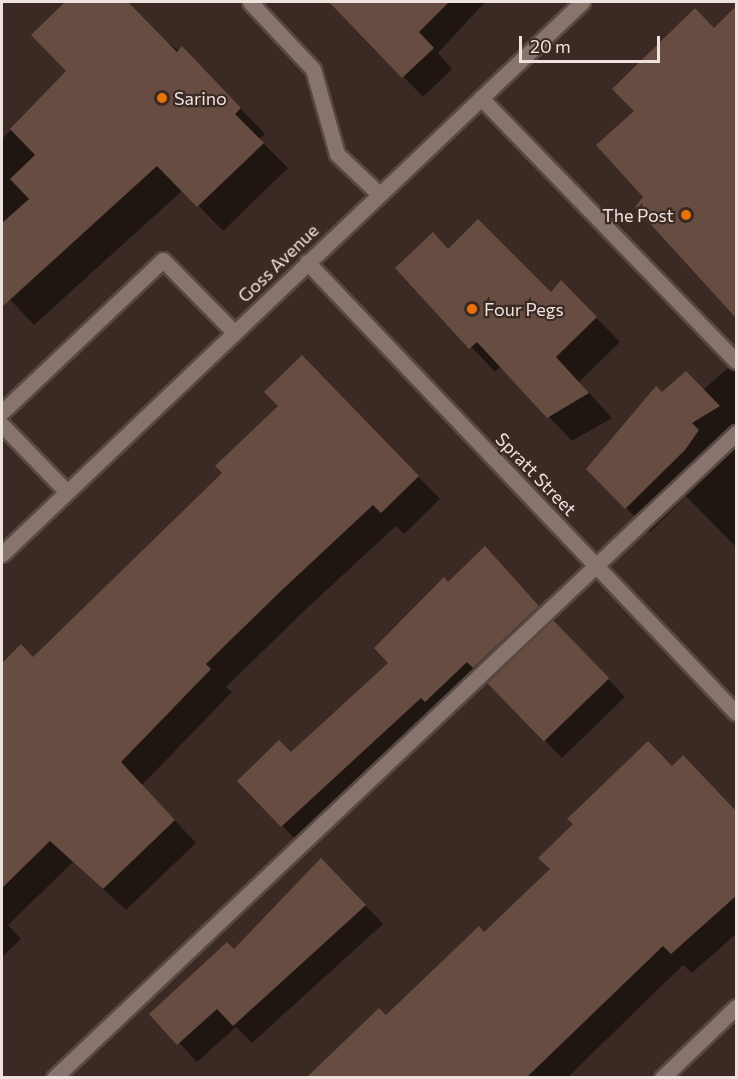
<!DOCTYPE html>
<html>
<head>
<meta charset="utf-8">
<style>
	body { margin:0 }
	#map { position:relative; width:738px; height:1079px; overflow:hidden; background:#3b2a23; font-family:Commissioner,sans-serif }
	div>[style] { position:absolute }
	[style*='--x'] { left:calc(var(--x)*1px); top:calc(var(--y)*1px); width:calc(var(--w)*1px); rotate:calc(var(--a)*1deg) }
	.shadow>* { inset:0; background:#0007 }
	.building>* { inset:0; background:#674c41; transform-origin:0 0 }
	.roads { filter:drop-shadow(2px 0 #574942) drop-shadow(-2px 0 #574942) drop-shadow(0 2px #574942) drop-shadow(0 -2px #574942) }
	.lane>* { height:15px; margin:-7.5px; padding:0 7.5px; transform-origin:7.5px; border-radius:7.5px; background:#88746c }
	.street>* { height:15px; margin:-7.5px; padding:0 7.5px; transform-origin:7.5px; border-radius:7.5px; background:#88746c }
	.secondary>* { height:15px; margin:-7.5px; padding:0 7.5px; transform-origin:7.5px; border-radius:7.5px; background:#88746c }
	.dots>* { width:16px; height:16px; translate:-50% -50%; box-sizing:border-box; border:3px solid #3b2a23; border-radius:50% }
	span { translate:-50% -50%; white-space:nowrap; text-align:center; line-height:1.15; -webkit-text-stroke:4.5px #3b2a23; paint-order:stroke }
	.poi-label { font-size:18px; color:#ede2dd }
	.left { translate:0 -50%; text-align:left }
	.right { translate:-100% -50%; text-align:right }
	.street-label { font-size:18px; color:#ede2dd }
	.frame { position:absolute; inset:0; border:3px solid #ede2dd; pointer-events:none }
	.scale { position:absolute; left:519px; top:36px; width:141px; height:27px; box-sizing:border-box; border:3px solid #ede2dd; border-top:0; padding-left:8px; font-size:18px; line-height:21px; white-space:nowrap; color:#ede2dd; -webkit-text-stroke:4px #3b2a23; paint-order:stroke }
</style>
</head>
<body>
<div id="map">
	<div class="shadow">
		<div style="clip-path:polygon(68px 2px,117px 2px,207px 73px,265px 134px,259px 139px,288px 168px,223px 231px,183px 190px,34px 325px,2px 291px,2px 139px,68px 71px,33px 35px)"></div>
		<div style="clip-path:polygon(331px 2px,485px 2px,438px 53px,452px 69px,423px 97px)"></div>
		<div style="clip-path:polygon(736px 8px,736px 316px,637px 207px,645px 197px,636px 111px)"></div>
		<div style="clip-path:polygon(448px 250px,551px 294px,561px 282px,620px 342px,579px 382px,612px 418px,572px 441px,501px 366px,495px 372px,397px 268px)"></div>
		<div style="clip-path:polygon(728px 368px,736px 369px,736px 547px,686px 496px,650px 532px,588px 469px,662px 394px,703px 390px)"></div>
		<div style="clip-path:polygon(324px 379px,440px 499px,404px 534px,396px 526px,304px 611px,226px 687px,232px 692px,142px 785px,196px 843px,126px 910px,73px 862px,8px 925px,21px 939px,2px 957px,2px 698px,12px 688px,2px 677px,2px 665px,21px 646px,33px 659px)"></div>
		<div style="clip-path:polygon(485px 548px,625px 697px,562px 758px,487px 681px,302px 846px,239px 781px,291px 754px,390px 663px,448px 584px)"></div>
		<div style="clip-path:polygon(672px 768px,703px 777px,736px 813px,736px 934px,692px 973px,683px 965px,567px 1078px,311px 1078px,379px 1010px,386px 1017px)"></div>
		<div style="clip-path:polygon(340px 878px,383px 924px,252px 1043px,236px 1027px,197px 1062px,152px 1014px)"></div>
	</div>
	<div class="building">
		<div style="clip-path:polygon(65px 2px,128px 2px,177px 52px,182px 46px,241px 108px,235px 114px,264px 143px,197px 207px,157px 166px,2px 307px,2px 223px,29px 199px,10px 179px,35px 155px,10px 129px,66px 71px,31px 35px)"></div>
		<div style="clip-path:polygon(329px 2px,449px 2px,419px 32px,434px 48px,402px 78px)"></div>
		<div style="clip-path:polygon(736px 6px,736px 318px,635px 207px,643px 197px,596px 145px,634px 111px,612px 89px,695px 8px,714px 28px)"></div>
		<div style="clip-path:polygon(478px 219px,551px 292px,561px 280px,597px 317px,556px 357px,589px 393px,547px 418px,477px 342px,469px 349px,395px 268px,433px 232px,448px 249px)"></div>
		<div style="clip-path:polygon(302px 355px,419px 476px,381px 513px,373px 505px,282px 590px,206px 664px,211px 669px,121px 762px,175px 820px,103px 889px,50px 841px,2px 888px,2px 663px,21px 644px,33px 657px,222px 473px,215px 466px,278px 406px,264px 392px)"></div>
		<div style="clip-path:polygon(686px 371px,720px 406px,692px 423px,699px 430px,685px 450px,625px 509px,586px 469px,656px 386px,662px 392px)"></div>
		<div style="clip-path:polygon(485px 546px,539px 606px,473px 668px,467px 662px,425px 702px,421px 698px,281px 827px,237px 781px,279px 740px,291px 752px,388px 663px,374px 648px,444px 577px,448px 582px)"></div>
		<div style="left:553px;top:620px;width:81px;height:91px;rotate:46deg"></div>
		<div style="clip-path:polygon(648px 741px,672px 766px,683px 755px,736px 811px,736px 896px,671px 954px,663px 946px,527px 1077px,307px 1077px,379px 1008px,386px 1015px,479px 926px,484px 932px,550px 869px,538px 858px,573px 824px,567px 819px)"></div>
		<div style="clip-path:polygon(321px 858px,366px 905px,233px 1026px,217px 1009px,177px 1045px,149px 1014px,227px 942px,234px 949px)"></div>
	</div>
	<div class="roads">
		<div class="lane">
			<div style="--x:250;--y:2;--w:92;--a:46.8"></div>
			<div style="--x:313;--y:69;--w:88;--a:74.2"></div>
			<div style="--x:337;--y:154;--w:58;--a:43.6"></div>
			<div style="--x:481;--y:98;--w:366;--a:45.9"></div>
			<div style="--x:2;--y:412;--w:221;--a:-43.4"></div>
			<div style="--x:163;--y:260;--w:101;--a:45.4"></div>
			<div style="--x:54;--y:1078;--w:939;--a:-43.4"></div>
		</div>
		<div class="street">
			<div style="--x:307;--y:262;--w:622;--a:46.43"></div>
			<div style="--x:2;--y:425;--w:92;--a:45.9"></div>
			<div style="--x:662;--y:1078;--w:103;--a:-43.8"></div>
		</div>
		<div class="secondary">
			<div style="--x:2;--y:554;--w:801;--a:-43.58"></div>
		</div>
	</div>
	<div class="dots">
		<div style="left:162px;top:98px;background:#e8710a"></div>
		<div style="left:686px;top:215px;background:#e8710a"></div>
		<div style="left:472px;top:309px;background:#e8710a"></div>
	</div>
	<div class="poi-label">
		<span class="left" style="left:174px;top:98px">Sarino</span>
		<span class="right" style="left:674px;top:215px">The Post</span>
		<span class="left" style="left:484px;top:309px">Four Pegs</span>
	</div>
	<div class="street-label">
		<span style="left:278px;top:263px;rotate:-44deg">Goss Avenue</span>
		<span style="left:536px;top:474px;rotate:46deg">Spratt Street</span>
	</div>
	<div class="frame"></div>
	<div class="scale">20 m</div>
</div>
</body>
</html>
